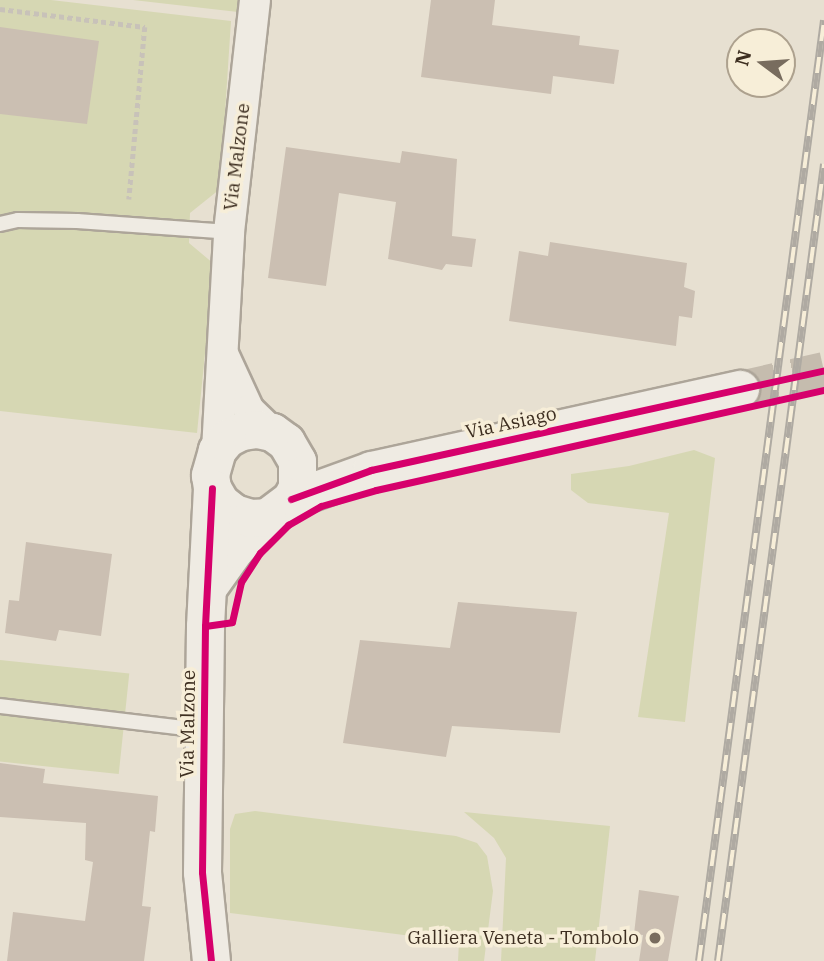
<!DOCTYPE html>
<html>
<head>
<meta charset="utf-8">
<style>
	body { margin:0 }
	#map { position:relative; width:824px; height:961px; overflow:hidden; background:#e7e0d1; font-family:"IBM Plex Serif",serif }
	div>[style] { position:absolute }
	[style*='--x'] { left:calc(var(--x)*1px); top:calc(var(--y)*1px); width:calc(var(--w)*1px); rotate:calc(var(--a)*1deg) }
	.green>* { inset:0; background:#d6d7b3; transform-origin:0 0 }
	.building>* { inset:0; background:#cbbfb2 }
	.tertiary-tunnel>* { height:37px; margin-top:-18.5px; transform-origin:0; background:repeating-linear-gradient(90deg,#c5bcae 0 37px,transparent 0 55px) }
	.path>* { height:4.5px; margin-top:-2.25px; transform-origin:0; background:repeating-linear-gradient(90deg,#c8c2b9 0 5px,transparent 0 8.5px) }
	.roads { filter:drop-shadow(2px 0 #ada599) drop-shadow(-2px 0 #ada599) drop-shadow(0 2px #ada599) drop-shadow(0 -2px #ada599) }
	.service>* { height:14px; margin:-7px; padding:0 7px; transform-origin:7px; border-radius:7px; background:#efebe3 }
	.minor>* { height:30px; margin:-15px; padding:0 15px; transform-origin:15px; border-radius:15px; background:#efebe3 }
	.tertiary>* { height:37px; margin:-18.5px; padding:0 18.5px; transform-origin:18.5px; border-radius:18.5px; background:#efebe3 }
	.rail>* { height:8px; margin-top:-4px; transform-origin:0; background:repeating-linear-gradient(90deg,#f7eed8 0 16px,#afaaa2 0 32px); box-sizing:border-box; border-block:2px solid #afaaa2 }
	.cycleway>* { height:7px; margin:-3.5px; padding:0 3.5px; transform-origin:3.5px; border-radius:3.5px; background:#d6006c }
	.dots>* { width:19px; height:19px; translate:-50% -50%; box-sizing:border-box; border:4px solid #f7eed8; border-radius:50% }
	span { translate:-50% -50%; white-space:nowrap; text-align:center; line-height:1.15; -webkit-text-stroke:7px #f7eed8; paint-order:stroke }
	.street-label { font-size:19px; color:#3d2e20 }
	.poi-label { font-size:19px; color:#3d2e20 }
	.right { translate:-100% -50%; text-align:right }
	.north { position:absolute; left:726px; top:28px; width:70px; height:70px; box-sizing:border-box; background:#f7eed8; border:2px solid #ada18e; border-radius:50%; rotate:286deg; font-size:19px; font-weight:700; line-height:28px; text-align:center; color:#3d2e20 }
	.north::after { content:''; display:block; margin:auto; width:24px; height:32px; background:#786c5e; clip-path:polygon(50% 0,100% 100%,50% 72%,0 100%) }
</style>
</head>
<body>
<div id="map">
	<div class="green">
		<div style="clip-path:polygon(0 0,51px 0,231px 21px,220px 189px,190px 213px,189px 243px,214px 264px,197px 433px,0 411px)"></div>
		<div style="clip-path:polygon(133px 0,239px 0,238px 12px)"></div>
		<div style="clip-path:polygon(694px 450px,715px 458px,685px 722px,638px 717px,669px 513px,588px 503px,571px 490px,571px 474px,629px 466px)"></div>
		<div style="left:0;top:660px;width:130px;height:101px;rotate:6deg"></div>
		<div style="clip-path:polygon(255px 811px,456px 836px,477px 843px,487px 856px,493px 891px,484px 961px,458px 961px,459px 942px,230px 913px,230px 829px,235px 814px)"></div>
		<div style="clip-path:polygon(464px 812px,610px 826px,595px 961px,501px 961px,506px 858px,494px 838px)"></div>
	</div>
	<div class="building">
		<div style="clip-path:polygon(431px 0,495px 0,492px 25px,580px 36px,579px 45px,619px 50px,614px 84px,553px 76px,551px 94px,421px 77px)"></div>
		<div style="clip-path:polygon(0 27px,99px 41px,87px 124px,0 114px)"></div>
		<div style="clip-path:polygon(286px 147px,400px 163px,402px 151px,457px 159px,452px 236px,476px 239px,472px 267px,446px 264px,442px 270px,388px 259px,396px 202px,339px 193px,326px 286px,268px 278px)"></div>
		<div style="clip-path:polygon(550px 242px,687px 263px,684px 287px,695px 291px,692px 318px,679px 316px,676px 346px,509px 321px,519px 251px,548px 256px)"></div>
		<div style="clip-path:polygon(26px 542px,112px 554px,101px 636px,59px 630px,56px 641px,5px 633px,9px 600px,19px 601px)"></div>
		<div style="clip-path:polygon(458px 602px,577px 612px,560px 733px,452px 726px,446px 757px,343px 743px,360px 640px,450px 648px)"></div>
		<div style="clip-path:polygon(0 763px,45px 769px,43px 783px,158px 796px,155px 832px,150px 831px,142px 906px,151px 907px,144px 961px,7px 961px,13px 912px,85px 921px,93px 862px,85px 860px,86px 823px,0 817px)"></div>
		<div style="clip-path:polygon(639px 890px,679px 896px,668px 961px,639px 961px,643px 935px,634px 934px)"></div>
	</div>
	<div class="tertiary-tunnel">
		<div style="--x:740;--y:389;--w:86;--a:-12.7"></div>
	</div>
	<div class="path">
		<div style="--x:0;--y:9;--w:146;--a:7.1"></div>
		<div style="--x:145;--y:27;--w:173;--a:95.3"></div>
	</div>
	<div class="roads">
		<div class="service">
			<div style="--x:0;--y:224;--w:18;--a:-13"></div>
			<div style="--x:18;--y:220;--w:59;--a:1"></div>
			<div style="--x:77;--y:221;--w:152;--a:4.1"></div>
			<div style="--x:0;--y:706;--w:203;--a:6.8"></div>
		</div>
		<div class="minor">
			<div style="--x:224;--y:356;--w:60;--a:65.2"></div>
			<div style="--x:249;--y:410;--w:32;--a:44"></div>
			<div style="--x:217;--y:450;--w:218;--a:-86.8"></div>
			<div style="--x:229;--y:232;--w:233;--a:-83.6"></div>
		</div>
		<div class="tertiary">
			<div style="--x:291;--y:499;--w:85;--a:-19.9"></div>
			<div style="--x:371;--y:470;--w:378;--a:-12.4"></div>
			<div style="--x:208;--y:587;--w:47;--a:-54.6"></div>
			<div style="--x:235;--y:549;--w:45;--a:-45"></div>
			<div style="--x:267;--y:517;--w:30;--a:-37"></div>
			<div style="--x:291;--y:499;--w:13;--a:-63"></div>
			<div style="--x:297;--y:487;--w:26;--a:-90"></div>
			<div style="--x:297;--y:461;--w:22;--a:-120"></div>
			<div style="--x:286;--y:442;--w:17;--a:-144"></div>
			<div style="--x:272;--y:432;--w:16;--a:-169"></div>
			<div style="--x:256;--y:429;--w:15;--a:172"></div>
			<div style="--x:241;--y:431;--w:16;--a:153"></div>
			<div style="--x:227;--y:438;--w:16;--a:130"></div>
			<div style="--x:217;--y:450;--w:26;--a:106"></div>
			<div style="--x:210;--y:475;--w:13;--a:81"></div>
			<div style="--x:212;--y:488;--w:16;--a:60"></div>
			<div style="--x:220;--y:502;--w:18;--a:38"></div>
			<div style="--x:234;--y:513;--w:17;--a:17"></div>
			<div style="--x:250;--y:518;--w:17;--a:-3"></div>
			<div style="--x:211;--y:961;--w:89;--a:-95.8"></div>
			<div style="--x:202;--y:872;--w:246;--a:-89.3"></div>
			<div style="--x:205;--y:626;--w:138;--a:-87.1"></div>
		</div>
	</div>
	<div class="rail">
		<div style="--x:699;--y:961;--w:949;--a:-82.43"></div>
		<div style="--x:718;--y:961;--w:804;--a:-82.42"></div>
	</div>
	<div class="cycleway">
		<div style="--x:291;--y:499;--w:85;--a:-19.9"></div>
		<div style="--x:371;--y:470;--w:464;--a:-12.4"></div>
		<div style="--x:205;--y:626;--w:27;--a:-8"></div>
		<div style="--x:232;--y:622;--w:41;--a:-77.3"></div>
		<div style="--x:241;--y:582;--w:35;--a:-57"></div>
		<div style="--x:260;--y:553;--w:40;--a:-45"></div>
		<div style="--x:288;--y:525;--w:38;--a:-30"></div>
		<div style="--x:321;--y:506;--w:57;--a:-16.2"></div>
		<div style="--x:376;--y:490;--w:459;--a:-12.6"></div>
		<div style="--x:211;--y:961;--w:89;--a:-95.8"></div>
		<div style="--x:202;--y:872;--w:246;--a:-89.3"></div>
		<div style="--x:205;--y:626;--w:138;--a:-87.1"></div>
	</div>
	<div class="dots">
		<div style="left:655px;top:938px;background:#786c5e"></div>
	</div>
	<div class="street-label">
		<span style="left:237px;top:157px;rotate:-83deg">Via Malzone</span>
		<span style="left:511px;top:423px;rotate:-12deg">Via Asiago</span>
		<span style="left:188px;top:724px;rotate:-89deg">Via Malzone</span>
	</div>
	<div class="poi-label">
		<span class="right" style="left:639px;top:938px">Galliera Veneta - Tombolo</span>
	</div>
	<div class="north">N</div>
</div>
</body>
</html>
